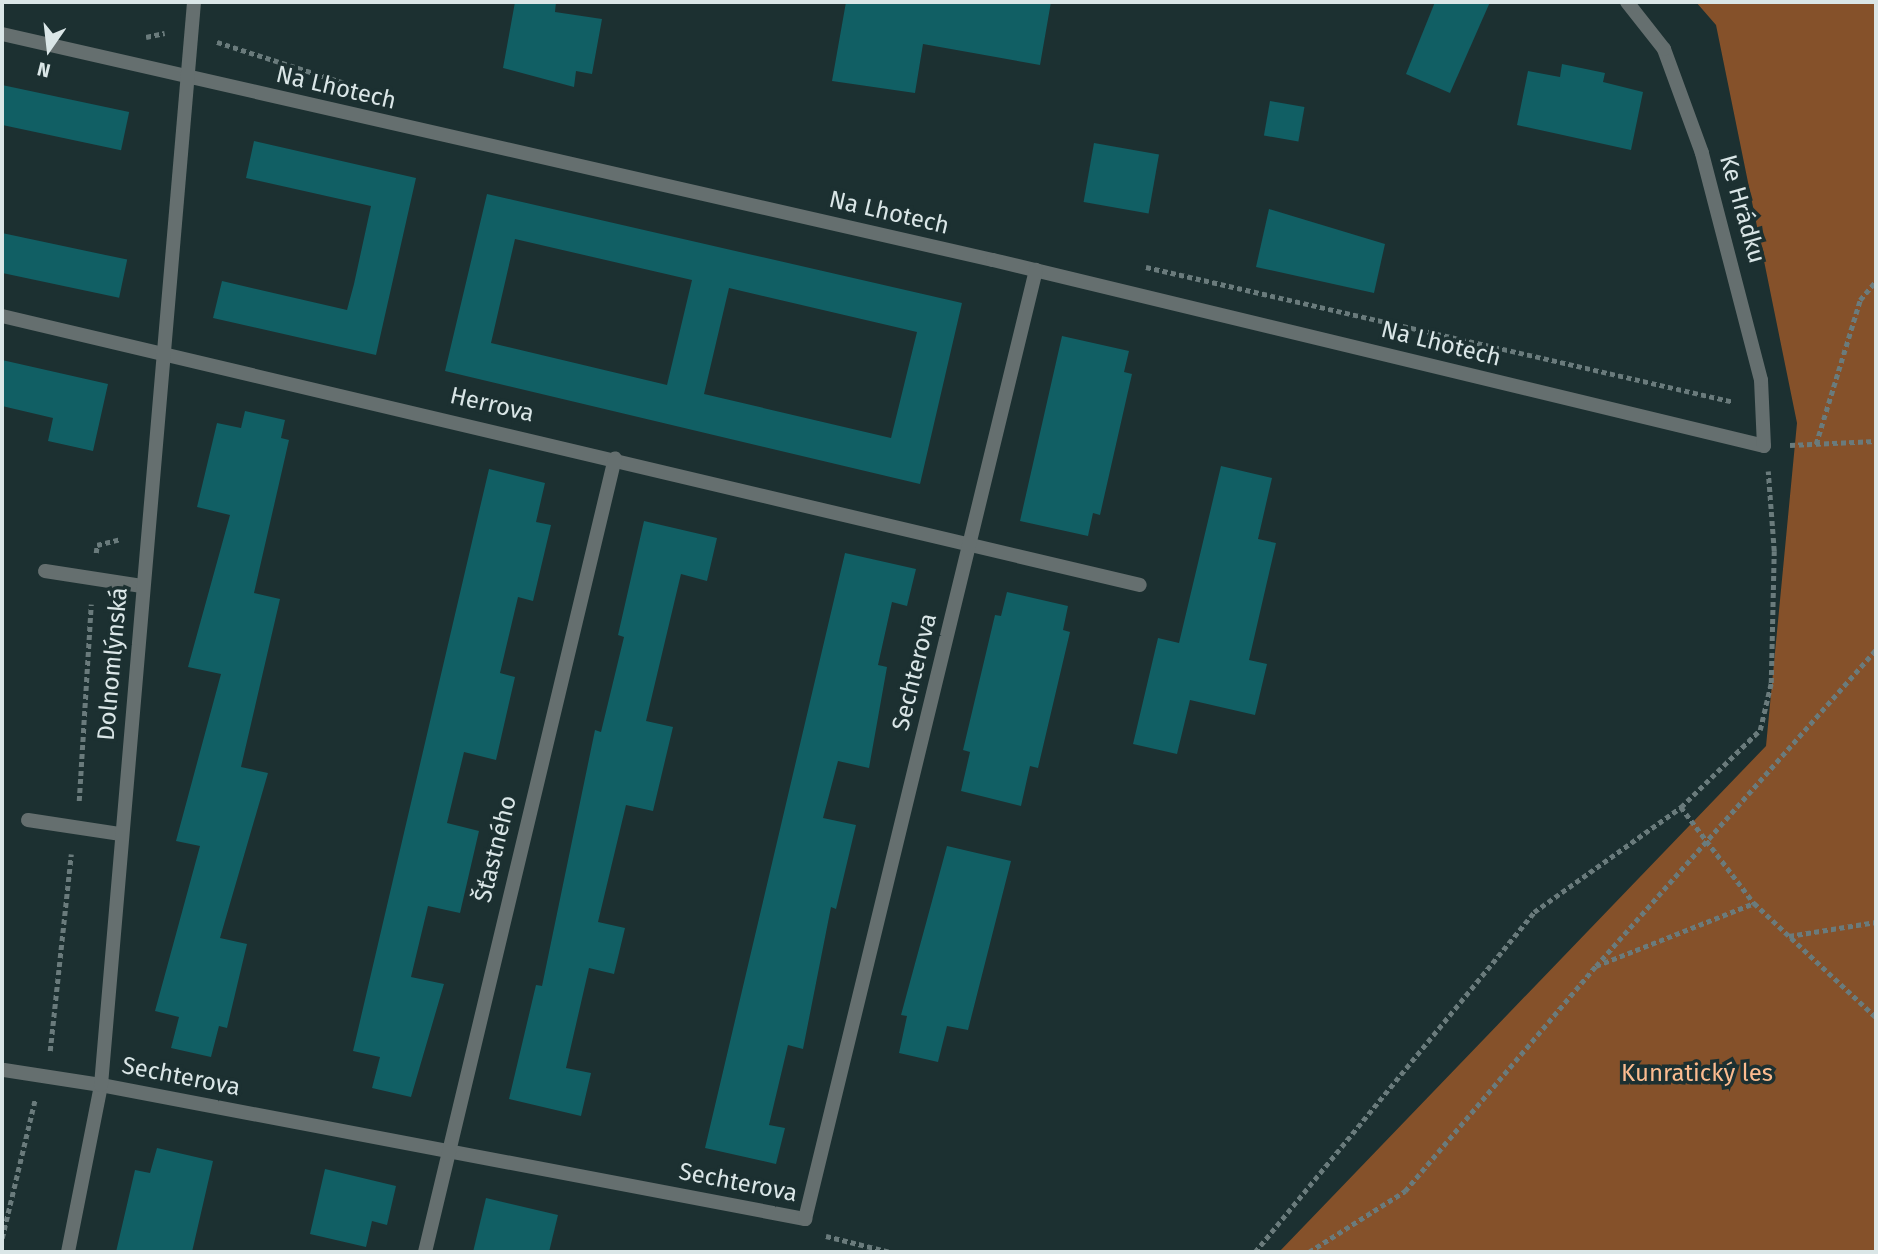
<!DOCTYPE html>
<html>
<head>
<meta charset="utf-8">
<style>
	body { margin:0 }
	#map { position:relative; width:1878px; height:1254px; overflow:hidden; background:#1c3031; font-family:"Fira Sans",sans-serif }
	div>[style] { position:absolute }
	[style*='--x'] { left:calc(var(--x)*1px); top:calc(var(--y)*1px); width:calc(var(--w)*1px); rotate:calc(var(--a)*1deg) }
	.forest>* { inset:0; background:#85512a }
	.building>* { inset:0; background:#115f64; transform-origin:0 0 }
	.path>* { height:4.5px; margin-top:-2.25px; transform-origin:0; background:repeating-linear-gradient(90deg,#6a7b7c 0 5px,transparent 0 8.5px) }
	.lane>* { height:14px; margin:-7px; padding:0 7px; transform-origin:7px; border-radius:7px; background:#656f6f }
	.street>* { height:14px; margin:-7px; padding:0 7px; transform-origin:7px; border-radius:7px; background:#656f6f }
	span { translate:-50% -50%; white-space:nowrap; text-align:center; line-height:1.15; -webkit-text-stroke:7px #1c3031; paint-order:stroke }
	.street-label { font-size:24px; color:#dae6e7 }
	.park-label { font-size:24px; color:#fcbc90 }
	.frame { position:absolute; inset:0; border:4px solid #dae6e7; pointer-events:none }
	.north { position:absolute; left:14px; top:14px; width:70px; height:70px; -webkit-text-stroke:5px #1c3031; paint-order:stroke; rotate:194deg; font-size:19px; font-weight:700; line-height:28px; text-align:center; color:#dae6e7 }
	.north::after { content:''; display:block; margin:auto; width:24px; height:32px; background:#dae6e7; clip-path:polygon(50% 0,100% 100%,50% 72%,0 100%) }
</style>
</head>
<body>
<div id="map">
	<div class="forest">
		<div style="clip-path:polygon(1696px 2px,1876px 2px,1876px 1252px,1279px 1252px,1766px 746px,1797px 423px,1716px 25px)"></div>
	</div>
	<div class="building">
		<div style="clip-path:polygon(515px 2px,556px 2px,555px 12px,602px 19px,592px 74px,576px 71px,574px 87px,503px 68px)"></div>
		<div style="clip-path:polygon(846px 2px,1051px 2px,1040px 65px,923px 44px,915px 93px,832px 81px)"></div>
		<div style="clip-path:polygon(1435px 2px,1490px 2px,1450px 93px,1406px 74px)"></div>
		<div style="clip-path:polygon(1562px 64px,1605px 73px,1603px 82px,1643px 92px,1631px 150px,1517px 125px,1528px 71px,1560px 77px)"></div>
		<div style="left:2px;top:85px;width:130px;height:39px;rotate:12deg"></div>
		<div style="left:1270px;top:101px;width:35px;height:35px;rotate:10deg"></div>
		<div style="clip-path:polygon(254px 141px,416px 178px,376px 355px,213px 318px,222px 281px,347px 310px,354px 284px,371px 206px,246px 178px)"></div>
		<div style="left:1094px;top:143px;width:66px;height:60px;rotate:10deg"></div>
		<div style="clip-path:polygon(evenodd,487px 194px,962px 303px,920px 484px,445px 371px,487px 194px,515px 239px,692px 280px,667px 385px,491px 343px,515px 239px,487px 194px,729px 288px,917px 332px,891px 438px,704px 394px,729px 288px)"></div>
		<div style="clip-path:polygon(1269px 209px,1385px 244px,1374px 293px,1256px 267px)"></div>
		<div style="left:2px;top:233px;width:128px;height:39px;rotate:12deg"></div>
		<div style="clip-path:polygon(1062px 336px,1129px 351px,1124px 372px,1132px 374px,1100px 515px,1093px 513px,1088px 536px,1020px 521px)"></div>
		<div style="clip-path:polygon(2px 360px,108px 384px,93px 451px,48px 441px,53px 418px,2px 406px)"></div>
		<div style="clip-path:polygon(245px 411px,285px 420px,281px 438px,289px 440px,254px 593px,280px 599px,241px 767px,268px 773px,220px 938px,247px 944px,227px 1028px,219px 1026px,211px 1057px,171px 1048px,179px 1017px,155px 1011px,200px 846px,176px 841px,221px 674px,188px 667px,230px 515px,197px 507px,217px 423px,241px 428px)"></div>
		<div style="clip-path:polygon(1221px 466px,1272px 478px,1258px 539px,1276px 543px,1249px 660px,1267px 664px,1255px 715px,1190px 700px,1177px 754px,1133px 744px,1158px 638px,1179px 643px)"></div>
		<div style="clip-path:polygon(489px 469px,545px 483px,536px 522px,551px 525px,533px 601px,518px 597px,500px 673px,515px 677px,496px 760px,464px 752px,447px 823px,479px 831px,460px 913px,428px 906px,411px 977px,444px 984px,411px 1097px,372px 1088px,380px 1057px,353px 1051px)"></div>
		<div style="clip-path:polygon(644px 521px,717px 538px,707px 581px,681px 574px,646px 721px,673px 727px,653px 811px,626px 805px,598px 922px,625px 928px,614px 974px,589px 968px,566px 1068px,591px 1073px,581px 1116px,509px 1099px,536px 985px,542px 986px,595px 730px,601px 732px,624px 637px,618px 635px)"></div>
		<div style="clip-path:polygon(845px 553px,916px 569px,907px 606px,892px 602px,878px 665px,887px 667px,869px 768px,838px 761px,823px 818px,856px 825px,836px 909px,831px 907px,803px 1049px,788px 1045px,769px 1125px,785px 1128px,776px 1164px,705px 1148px)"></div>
		<div style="clip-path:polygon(1007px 592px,1068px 606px,1063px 630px,1070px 632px,1038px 768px,1030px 766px,1021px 806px,961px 791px,970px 752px,963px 750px,995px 615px,1001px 616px)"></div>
		<div style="clip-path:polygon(947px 846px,1011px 861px,968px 1030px,947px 1026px,938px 1062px,899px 1053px,907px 1016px,901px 1015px)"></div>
		<div style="clip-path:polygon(157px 1148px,213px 1161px,192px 1252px,116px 1252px,135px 1170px,150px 1173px)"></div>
		<div style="clip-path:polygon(325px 1169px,396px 1186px,387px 1225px,372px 1221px,366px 1247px,310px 1234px)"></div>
		<div style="clip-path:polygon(486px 1198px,558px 1215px,549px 1252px,473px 1252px)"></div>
	</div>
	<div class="path">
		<div style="--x:146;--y:37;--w:19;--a:-12"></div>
		<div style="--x:217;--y:42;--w:138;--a:17.8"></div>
		<div style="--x:1146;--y:267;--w:603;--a:12.93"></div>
		<div style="--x:1816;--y:444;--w:151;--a:-73"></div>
		<div style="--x:1860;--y:300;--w:25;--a:-50"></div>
		<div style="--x:1790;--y:445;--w:86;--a:-2.7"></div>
		<div style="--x:96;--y:553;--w:8;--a:-83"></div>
		<div style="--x:97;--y:545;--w:25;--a:-14"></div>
		<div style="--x:79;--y:801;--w:197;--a:-86.5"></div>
		<div style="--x:1681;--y:807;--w:121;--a:52.8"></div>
		<div style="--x:1754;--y:903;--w:167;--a:43.1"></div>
		<div style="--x:1789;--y:936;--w:88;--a:-9.1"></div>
		<div style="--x:1596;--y:966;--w:423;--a:-48.5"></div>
		<div style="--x:50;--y:1051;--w:198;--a:-83.9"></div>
		<div style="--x:826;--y:1236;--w:66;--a:14"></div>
		<div style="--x:2;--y:1238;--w:143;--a:-76.6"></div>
		<div style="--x:1255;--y:1252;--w:440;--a:-50.6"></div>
		<div style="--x:1534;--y:912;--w:181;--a:-35.5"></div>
		<div style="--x:1681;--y:807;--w:110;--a:-44.3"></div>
		<div style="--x:1760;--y:730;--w:48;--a:-76.8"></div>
		<div style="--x:1771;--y:683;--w:132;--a:-88.7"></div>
		<div style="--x:1774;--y:551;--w:80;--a:-94.3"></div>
		<div style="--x:1309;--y:1252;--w:114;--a:-32.4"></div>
		<div style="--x:1405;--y:1191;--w:295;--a:-49.7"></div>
		<div style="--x:1596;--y:966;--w:170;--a:-21.7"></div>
	</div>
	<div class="lane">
		<div style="--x:45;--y:571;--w:98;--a:8.8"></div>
		<div style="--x:28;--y:820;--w:94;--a:8.6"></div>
		<div style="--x:4;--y:1070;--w:98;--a:8.8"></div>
	</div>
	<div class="street">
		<div style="--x:2;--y:34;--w:1016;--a:12.85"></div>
		<div style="--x:993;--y:260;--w:793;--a:13.56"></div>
		<div style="--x:1764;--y:446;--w:66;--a:-92.6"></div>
		<div style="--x:1761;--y:380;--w:235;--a:-104.6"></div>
		<div style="--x:1702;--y:153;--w:111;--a:-110.1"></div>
		<div style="--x:1664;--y:49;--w:60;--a:-128.2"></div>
		<div style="--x:2;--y:316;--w:1169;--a:13.3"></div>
		<div style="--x:101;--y:1085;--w:717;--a:10.78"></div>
		<div style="--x:805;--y:1219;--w:977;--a:-76.32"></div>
		<div style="--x:68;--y:1252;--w:170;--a:-78.8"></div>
		<div style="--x:101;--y:1085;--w:1087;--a:-85.09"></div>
		<div style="--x:425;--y:1252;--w:816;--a:-76.54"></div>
	</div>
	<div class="street-label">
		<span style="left:336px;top:88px;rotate:13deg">Na Lhotech</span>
		<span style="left:1742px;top:209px;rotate:74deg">Ke Hrádku</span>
		<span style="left:889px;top:213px;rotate:13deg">Na Lhotech</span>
		<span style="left:1441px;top:344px;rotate:14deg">Na Lhotech</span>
		<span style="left:492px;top:405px;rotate:13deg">Herrova</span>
		<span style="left:113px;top:664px;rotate:-85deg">Dolnomlýnská</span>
		<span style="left:915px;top:672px;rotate:-76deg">Sechterova</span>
		<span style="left:496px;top:849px;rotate:-76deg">Šťastného</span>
		<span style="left:181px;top:1077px;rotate:11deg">Sechterova</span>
		<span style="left:738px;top:1183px;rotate:11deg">Sechterova</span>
	</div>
	<div class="park-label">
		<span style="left:1697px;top:1074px">Kunratický les</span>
	</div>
	<div class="frame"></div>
	<div class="north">N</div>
</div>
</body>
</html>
